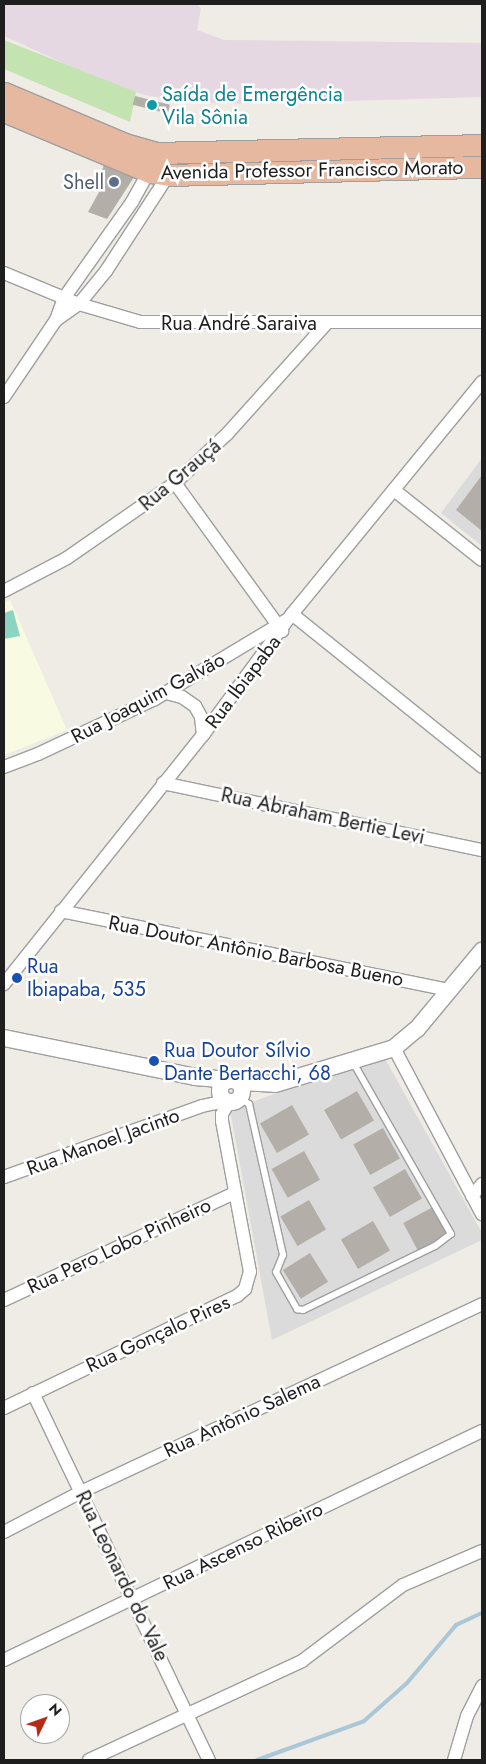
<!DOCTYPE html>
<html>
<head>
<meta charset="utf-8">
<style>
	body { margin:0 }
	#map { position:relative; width:486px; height:1764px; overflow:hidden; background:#eeece5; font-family:Jost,sans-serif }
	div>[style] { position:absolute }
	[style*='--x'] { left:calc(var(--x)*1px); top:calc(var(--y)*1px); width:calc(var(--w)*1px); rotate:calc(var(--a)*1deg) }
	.residential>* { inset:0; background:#dcdbdb }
	.industrial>* { inset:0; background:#e6d8e2 }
	.education>* { inset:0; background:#f8fbe1 }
	.grass>* { inset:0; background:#c3e3b1 }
	.pitch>* { inset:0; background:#8cd4c2 }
	.stream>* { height:4px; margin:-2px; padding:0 2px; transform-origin:2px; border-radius:2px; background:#aac7d7 }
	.building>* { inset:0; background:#b3aea8; transform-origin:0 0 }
	.roads { filter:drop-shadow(1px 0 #9f9f9f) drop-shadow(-1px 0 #9f9f9f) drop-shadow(0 1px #9f9f9f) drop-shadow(0 -1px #9f9f9f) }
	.service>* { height:6px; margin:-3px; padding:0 3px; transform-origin:3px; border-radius:3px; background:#fff }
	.minor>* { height:12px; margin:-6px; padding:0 6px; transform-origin:6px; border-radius:6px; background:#fff }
	.tertiary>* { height:16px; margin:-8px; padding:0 8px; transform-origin:8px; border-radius:8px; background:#fff }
	.tertiary>.ring { margin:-8px; padding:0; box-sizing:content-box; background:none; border:16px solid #fff; border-radius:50% }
	.trunk>* { height:21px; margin:-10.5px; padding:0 10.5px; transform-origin:10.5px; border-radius:10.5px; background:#e7b8a0 }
	.dots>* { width:14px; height:14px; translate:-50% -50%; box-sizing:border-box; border:2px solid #fff; border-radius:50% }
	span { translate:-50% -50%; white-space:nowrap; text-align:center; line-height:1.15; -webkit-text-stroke:5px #fff; paint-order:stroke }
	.culture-label { font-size:20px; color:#0d838f }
	.left { translate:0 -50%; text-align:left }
	.street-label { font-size:20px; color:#1e1e1e }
	.service-label { font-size:20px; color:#4e5e75 }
	.right { translate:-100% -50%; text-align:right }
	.transit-label { font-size:20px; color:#164399 }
	.frame { position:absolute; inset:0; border:5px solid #1e1e1e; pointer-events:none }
	.north { position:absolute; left:20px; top:1694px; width:50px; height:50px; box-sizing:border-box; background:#fff; border:1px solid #a5a5a5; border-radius:50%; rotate:48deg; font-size:14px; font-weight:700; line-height:20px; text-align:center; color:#1e1e1e }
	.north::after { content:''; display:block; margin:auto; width:18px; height:22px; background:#b62b16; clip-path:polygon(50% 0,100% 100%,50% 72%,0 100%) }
</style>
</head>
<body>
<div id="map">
	<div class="residential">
		<div style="clip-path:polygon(482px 458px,482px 546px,441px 513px)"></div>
		<div style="clip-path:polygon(383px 1055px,482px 1233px,482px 1240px,272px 1340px,230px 1110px)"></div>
	</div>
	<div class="industrial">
		<div style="clip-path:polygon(4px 4px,196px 4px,201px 8px,197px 30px,224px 40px,482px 43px,482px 97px,247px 104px,186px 102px,145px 95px,96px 78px,4px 36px)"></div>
	</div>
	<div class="education">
		<div style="clip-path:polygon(10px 600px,67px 730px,4px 755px,4px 603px)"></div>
	</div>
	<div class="grass">
		<div style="clip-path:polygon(4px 40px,136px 92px,130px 122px,4px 69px)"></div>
	</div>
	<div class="pitch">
		<div style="clip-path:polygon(13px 610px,20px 636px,4px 639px,4px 613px)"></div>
	</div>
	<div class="stream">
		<div style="--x:257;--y:1760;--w:114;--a:-20"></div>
		<div style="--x:364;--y:1721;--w:57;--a:-41.5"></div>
		<div style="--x:407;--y:1683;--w:76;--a:-49.8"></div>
		<div style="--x:456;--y:1625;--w:29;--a:-25"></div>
	</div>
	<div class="building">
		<div style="left:135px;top:96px;width:36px;height:9px;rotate:14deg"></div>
		<div style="clip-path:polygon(106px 160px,136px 174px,107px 219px,88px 212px,99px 192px,94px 190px)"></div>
		<div style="clip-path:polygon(482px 475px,482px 531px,456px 510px)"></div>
		<div style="left:357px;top:1091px;width:34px;height:38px;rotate:60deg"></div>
		<div style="left:292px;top:1105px;width:34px;height:37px;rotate:60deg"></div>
		<div style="left:383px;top:1128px;width:35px;height:34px;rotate:61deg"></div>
		<div style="left:304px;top:1151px;width:33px;height:37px;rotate:61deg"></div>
		<div style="left:405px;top:1169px;width:34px;height:37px;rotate:60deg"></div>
		<div style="left:309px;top:1200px;width:34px;height:33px;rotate:60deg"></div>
		<div style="left:435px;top:1206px;width:32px;height:36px;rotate:62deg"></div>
		<div style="left:373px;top:1221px;width:34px;height:37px;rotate:60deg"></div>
		<div style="left:310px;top:1253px;width:34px;height:32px;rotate:58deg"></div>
	</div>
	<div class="roads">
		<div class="service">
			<div style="--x:240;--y:1098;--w:11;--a:34"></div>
			<div style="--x:249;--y:1104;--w:155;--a:77.3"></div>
			<div style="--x:283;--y:1255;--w:18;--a:112"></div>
			<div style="--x:276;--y:1272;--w:43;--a:60.4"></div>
			<div style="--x:297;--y:1309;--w:6;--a:9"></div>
			<div style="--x:303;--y:1310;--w:147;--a:-25.9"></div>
			<div style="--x:435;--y:1246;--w:20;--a:-37"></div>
			<div style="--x:451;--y:1234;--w:198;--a:-119.7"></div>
		</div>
		<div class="minor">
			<div style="--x:4;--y:273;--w:81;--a:22.5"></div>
			<div style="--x:79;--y:304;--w:64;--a:16.4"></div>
			<div style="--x:140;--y:322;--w:342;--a:0"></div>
			<div style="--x:56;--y:320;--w:28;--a:-35"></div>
			<div style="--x:79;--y:304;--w:43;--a:-50.7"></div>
			<div style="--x:106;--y:271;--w:119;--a:-57"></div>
			<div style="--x:4;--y:397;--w:93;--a:-56"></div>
			<div style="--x:56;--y:320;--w:23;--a:-70"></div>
			<div style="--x:64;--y:298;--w:118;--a:-54.7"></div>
			<div style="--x:132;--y:202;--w:41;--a:-60.9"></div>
			<div style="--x:175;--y:483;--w:183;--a:54.1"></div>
			<div style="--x:394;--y:490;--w:112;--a:38.5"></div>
			<div style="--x:4;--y:591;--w:71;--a:-27.6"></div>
			<div style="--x:67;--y:558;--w:131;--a:-34.8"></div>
			<div style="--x:175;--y:483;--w:71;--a:-43.3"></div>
			<div style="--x:227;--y:434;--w:149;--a:-48"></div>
			<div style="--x:292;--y:614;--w:244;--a:38.8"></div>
			<div style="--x:166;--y:693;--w:16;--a:14"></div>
			<div style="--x:182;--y:697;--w:16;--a:35"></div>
			<div style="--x:195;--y:706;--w:13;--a:61"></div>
			<div style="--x:201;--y:717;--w:18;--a:84"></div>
			<div style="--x:4;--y:767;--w:36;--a:-21"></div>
			<div style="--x:38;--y:754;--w:129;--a:-25.2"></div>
			<div style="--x:155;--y:699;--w:152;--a:-31"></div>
			<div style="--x:163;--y:783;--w:326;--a:11.9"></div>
			<div style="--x:61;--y:911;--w:398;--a:11.5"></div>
			<div style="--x:4;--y:984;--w:319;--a:-51.4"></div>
			<div style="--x:203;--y:735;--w:150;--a:-53.7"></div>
			<div style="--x:292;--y:614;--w:300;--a:-50.7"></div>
			<div style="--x:394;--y:1048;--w:188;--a:62.1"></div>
			<div style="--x:4;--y:1177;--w:210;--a:-19.7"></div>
			<div style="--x:202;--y:1106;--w:25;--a:-12"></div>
			<div style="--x:472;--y:1196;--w:16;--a:-50"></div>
			<div style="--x:4;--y:1300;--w:255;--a:-24.9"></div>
			<div style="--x:33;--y:1393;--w:407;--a:64.4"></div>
			<div style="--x:4;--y:1408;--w:259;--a:-25.7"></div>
			<div style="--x:237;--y:1296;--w:11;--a:-41"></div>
			<div style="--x:245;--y:1289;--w:18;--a:-74"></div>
			<div style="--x:250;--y:1272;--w:154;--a:-100.5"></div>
			<div style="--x:222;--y:1121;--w:7;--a:-90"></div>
			<div style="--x:222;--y:1114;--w:14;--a:-60"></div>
			<div style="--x:4;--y:1532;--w:87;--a:-27.5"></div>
			<div style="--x:81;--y:1492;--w:443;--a:-25.1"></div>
			<div style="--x:4;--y:1660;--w:530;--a:-25.6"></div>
			<div style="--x:89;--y:1760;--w:235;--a:-24.9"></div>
			<div style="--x:302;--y:1661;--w:126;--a:-37"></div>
			<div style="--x:403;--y:1585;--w:86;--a:-23.3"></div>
			<div style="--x:454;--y:1760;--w:46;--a:-73.5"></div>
			<div style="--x:467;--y:1716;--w:34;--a:-63"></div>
		</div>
		<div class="tertiary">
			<div style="--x:4;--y:1038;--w:195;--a:11.5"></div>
			<div style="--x:195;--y:1077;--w:33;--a:5"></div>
			<div class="ring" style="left:220px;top:1080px;width:6px;height:6px"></div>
			<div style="--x:239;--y:1082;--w:36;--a:3"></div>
			<div style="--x:275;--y:1084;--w:124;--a:-16.8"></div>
			<div style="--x:394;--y:1048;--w:30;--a:-40"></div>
			<div style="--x:417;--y:1029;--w:102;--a:-50.2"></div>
		</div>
		<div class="trunk">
			<div style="--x:4;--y:93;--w:131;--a:22.9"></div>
			<div style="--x:125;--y:144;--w:32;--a:16"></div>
			<div style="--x:156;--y:153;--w:326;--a:-1.4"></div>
			<div style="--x:4;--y:111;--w:158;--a:22.7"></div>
			<div style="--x:150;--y:172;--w:19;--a:9"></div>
			<div style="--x:169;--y:175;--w:313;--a:-1.5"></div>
		</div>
	</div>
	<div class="dots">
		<div style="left:152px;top:105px;background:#0f9aa8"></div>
		<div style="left:114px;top:182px;background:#5c6f8a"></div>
		<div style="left:17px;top:978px;background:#1a4fb4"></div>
		<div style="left:154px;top:1061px;background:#1a4fb4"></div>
	</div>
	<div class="culture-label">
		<span class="left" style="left:162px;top:106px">Saída de Emergência<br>Vila Sônia</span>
	</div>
	<div class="street-label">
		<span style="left:312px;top:170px;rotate:-1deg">Avenida Professor Francisco Morato</span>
		<span style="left:239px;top:323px">Rua André Saraiva</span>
		<span style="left:180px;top:475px;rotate:-40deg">Rua Grauçá</span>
		<span style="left:243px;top:682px;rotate:-53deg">Rua Ibiapaba</span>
		<span style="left:148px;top:698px;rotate:-28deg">Rua Joaquim Galvão</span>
		<span style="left:323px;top:816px;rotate:12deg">Rua Abraham Bertie Levi</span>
		<span style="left:256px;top:951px;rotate:11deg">Rua Doutor Antônio Barbosa Bueno</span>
		<span style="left:103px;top:1142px;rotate:-20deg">Rua Manoel Jacinto</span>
		<span style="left:119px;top:1246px;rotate:-25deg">Rua Pero Lobo Pinheiro</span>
		<span style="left:158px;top:1334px;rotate:-25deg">Rua Gonçalo Pires</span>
		<span style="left:242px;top:1416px;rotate:-25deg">Rua Antônio Salema</span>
		<span style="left:243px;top:1546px;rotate:-26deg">Rua Ascenso Ribeiro</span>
		<span style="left:122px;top:1576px;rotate:64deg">Rua Leonardo do Vale</span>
	</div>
	<div class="service-label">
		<span class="right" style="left:104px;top:182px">Shell</span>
	</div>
	<div class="transit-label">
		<span class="left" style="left:27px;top:978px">Rua<br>Ibiapaba, 535</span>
		<span class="left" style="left:164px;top:1062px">Rua Doutor Sílvio<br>Dante Bertacchi, 68</span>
	</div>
	<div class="frame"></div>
	<div class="north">N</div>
</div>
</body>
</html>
